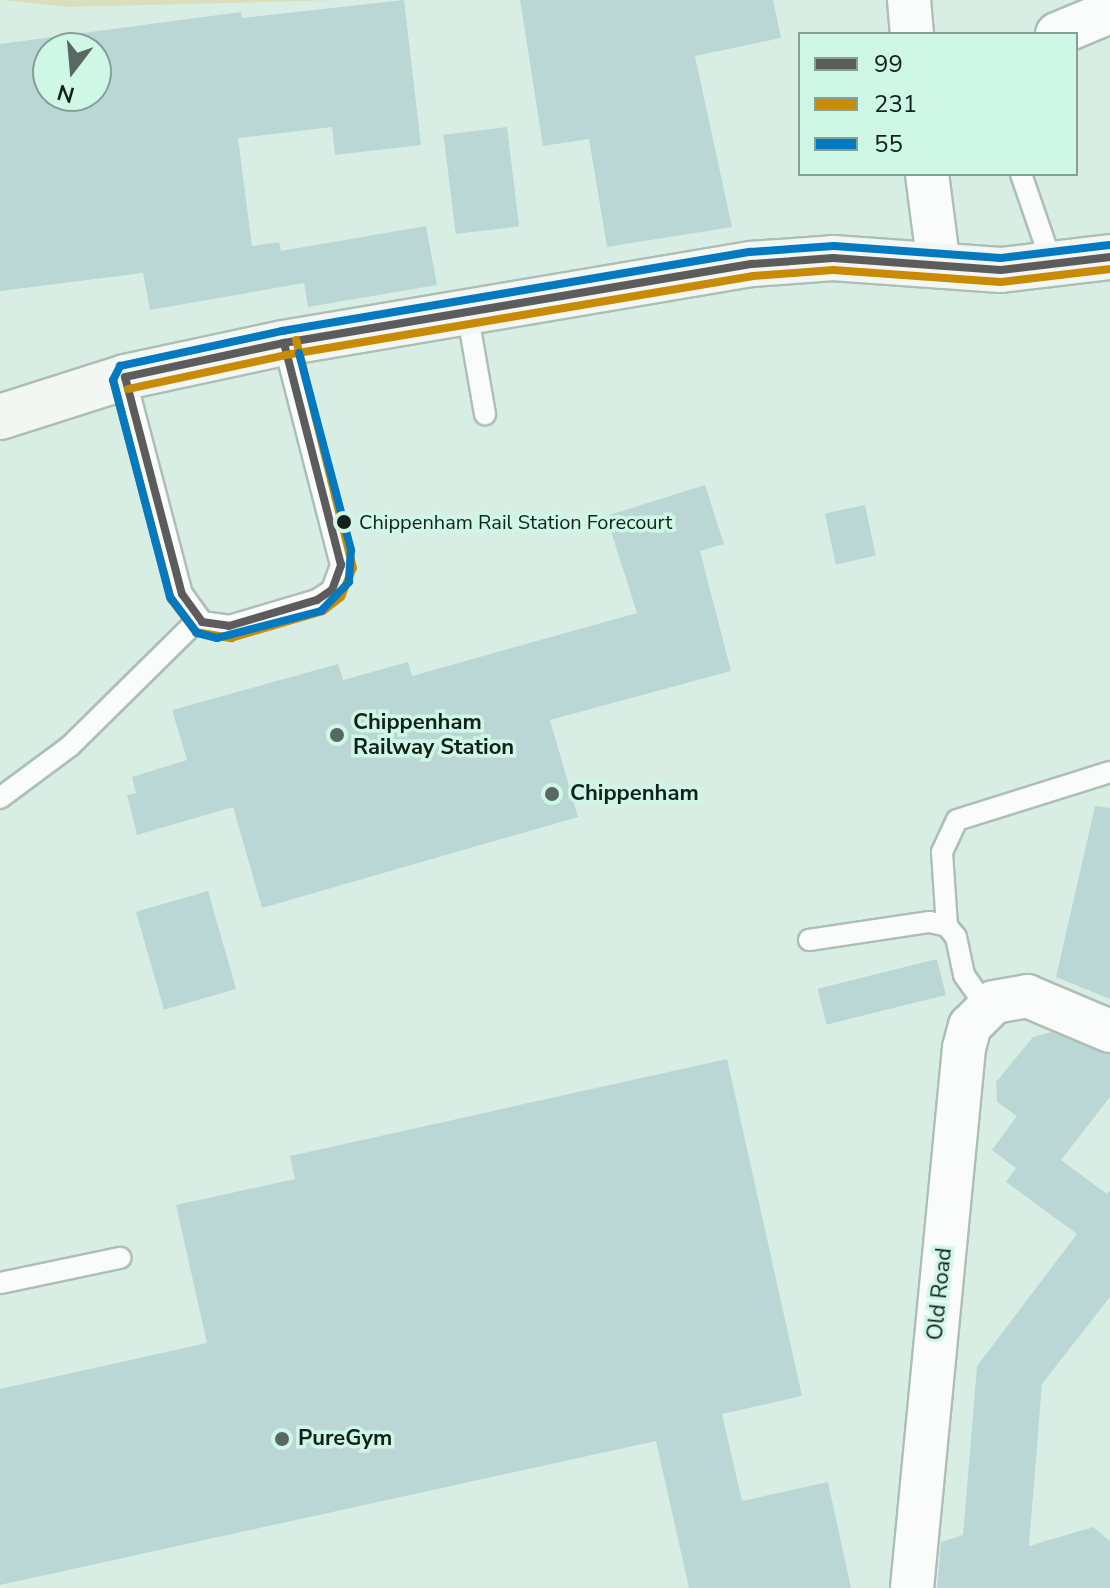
<!DOCTYPE html>
<html>
<head>
<meta charset="utf-8">
<style>
	body { margin:0 }
	#map { position:relative; width:1110px; height:1588px; overflow:hidden; background:#d8eee5; font-family:"Nunito Sans",sans-serif }
	div>[style] { position:absolute }
	[style*='--x'] { left:calc(var(--x)*1px); top:calc(var(--y)*1px); width:calc(var(--w)*1px); rotate:calc(var(--a)*1deg) }
	.green>* { inset:0; background:#dadfbb }
	.building>* { inset:0; background:#bbd7d5; transform-origin:0 0 }
	.roads { filter:drop-shadow(2px 0 #adbeb7) drop-shadow(-2px 0 #adbeb7) drop-shadow(0 2px #adbeb7) drop-shadow(0 -2px #adbeb7) }
	.lane>* { height:20px; margin:-10px; padding:0 10px; transform-origin:10px; border-radius:10px; background:#f9fcfb }
	.street>* { height:42px; margin:-21px; padding:0 21px; transform-origin:21px; border-radius:21px; background:#f9fcfb }
	.secondary>* { height:44px; margin:-22px; padding:0 22px; transform-origin:22px; border-radius:22px; background:#f3f7f4 }
	.bus-1>* { height:8px; margin:-4px; padding:0 4px; transform-origin:4px; border-radius:4px; background:#5c5c5d }
	.bus-2>* { height:8px; margin:-4px; padding:0 4px; transform-origin:4px; border-radius:4px; background:#c98b05 }
	.bus-3>* { height:8px; margin:-4px; padding:0 4px; transform-origin:4px; border-radius:4px; background:#0279c1 }
	.dots>* { width:22px; height:22px; translate:-50% -50%; box-sizing:border-box; border:4px solid #cff7e6; border-radius:50% }
	span { translate:-50% -50%; white-space:nowrap; text-align:center; line-height:1.15; -webkit-text-stroke:7px #cff7e6; paint-order:stroke }
	.bus-label { font-size:20px; color:#12211b }
	.left { translate:0 -50%; text-align:left }
	.poi-label { font-size:22px; color:#12211b; font-weight:700 }
	.street-label { font-size:22px; color:#12211b }
	.legend { position:absolute; left:798px; top:32px; width:280px; height:144px; box-sizing:border-box; background:#cff7e6; border:2px solid #83a195; margin:0; padding:10px 14px; list-style:none; font-size:24px; color:#12211b }
	.legend li { display:flex; align-items:center; gap:16px; height:40px }
	.legend b { width:40px; border:2px solid #83a195 }
	.north { position:absolute; left:32px; top:32px; width:80px; height:80px; box-sizing:border-box; background:#cff7e6; border:2px solid #83a195; border-radius:50%; rotate:196deg; font-size:22px; font-weight:700; line-height:32px; text-align:center; color:#12211b }
	.north::after { content:''; display:block; margin:auto; width:28px; height:36px; background:#576962; clip-path:polygon(50% 0,100% 100%,50% 72%,0 100%) }
</style>
</head>
<body>
<div id="map">
	<div class="green">
		<div style="clip-path:polygon(2px 0,338px 0,68px 7px)"></div>
	</div>
	<div class="building">
		<div style="clip-path:polygon(evenodd,404px 0,421px 145px,335px 155px,332px 127px,238px 138px,252px 246px,279px 242px,281px 251px,426px 226px,437px 285px,308px 307px,304px 283px,150px 310px,143px 273px,0 291px,0 44px,241px 12px,242px 18px,404px 0,48px 48px,96px 48px,96px 96px,48px 96px,48px 48px)"></div>
		<div style="clip-path:polygon(520px 0,773px 0,781px 38px,695px 56px,732px 227px,607px 247px,589px 139px,543px 146px)"></div>
		<div style="left:507px;top:127px;width:100px;height:64px;rotate:83deg"></div>
		<div style="clip-path:polygon(705px 485px,724px 544px,700px 551px,731px 671px,550px 720px,578px 817px,262px 908px,233px 807px,137px 835px,127px 795px,136px 793px,132px 777px,187px 760px,172px 710px,338px 664px,343px 680px,408px 662px,412px 676px,637px 613px,606px 516px)"></div>
		<div style="left:865px;top:505px;width:52px;height:41px;rotate:78deg"></div>
		<div style="clip-path:polygon(1095px 806px,1110px 808px,1110px 999px,1056px 977px)"></div>
		<div style="left:208px;top:891px;width:102px;height:75px;rotate:74deg"></div>
		<div style="left:937px;top:959px;width:37px;height:123px;rotate:76deg"></div>
		<div style="clip-path:polygon(1051px 1032px,1110px 1054px,1110px 1097px,1061px 1160px,1107px 1194px,1110px 1190px,1110px 1297px,1042px 1384px,1029px 1546px,1093px 1527px,1110px 1541px,1110px 1588px,937px 1588px,941px 1542px,963px 1535px,977px 1366px,1077px 1234px,1006px 1182px,1016px 1168px,992px 1150px,1017px 1116px,997px 1102px,996px 1082px,1033px 1037px)"></div>
		<div style="clip-path:polygon(727px 1059px,802px 1396px,722px 1414px,742px 1501px,828px 1482px,851px 1588px,689px 1588px,656px 1441px,0 1585px,0 1389px,207px 1343px,176px 1205px,295px 1179px,290px 1156px)"></div>
	</div>
	<div class="roads">
		<div class="lane">
			<div style="--x:1021;--y:174;--w:98;--a:71"></div>
			<div style="--x:467;--y:311;--w:105;--a:80.1"></div>
			<div style="--x:125;--y:377;--w:224;--a:75.3"></div>
			<div style="--x:182;--y:594;--w:34;--a:54"></div>
			<div style="--x:202;--y:622;--w:27;--a:8"></div>
			<div style="--x:229;--y:626;--w:92;--a:-16.5"></div>
			<div style="--x:317;--y:600;--w:18;--a:-34"></div>
			<div style="--x:332;--y:590;--w:27;--a:-70"></div>
			<div style="--x:341;--y:565;--w:229;--a:-104.4"></div>
			<div style="--x:0;--y:798;--w:87;--a:-36.6"></div>
			<div style="--x:70;--y:746;--w:181;--a:-44.6"></div>
			<div style="--x:947;--y:926;--w:74;--a:-93.9"></div>
			<div style="--x:942;--y:852;--w:35;--a:-65"></div>
			<div style="--x:957;--y:820;--w:160;--a:-17.4"></div>
			<div style="--x:809;--y:940;--w:122;--a:-8.5"></div>
			<div style="--x:930;--y:922;--w:17;--a:13"></div>
			<div style="--x:947;--y:926;--w:14;--a:51"></div>
			<div style="--x:956;--y:937;--w:39;--a:78"></div>
			<div style="--x:964;--y:975;--w:38;--a:55"></div>
			<div style="--x:0;--y:1283;--w:123;--a:-11.8"></div>
		</div>
		<div class="street">
			<div style="--x:909;--y:0;--w:34;--a:85"></div>
			<div style="--x:1057;--y:34;--w:57;--a:-22.5"></div>
			<div style="--x:927;--y:174;--w:93;--a:82.6"></div>
			<div style="--x:912;--y:1588;--w:542;--a:-84.5"></div>
			<div style="--x:964;--y:1048;--w:23;--a:-75"></div>
			<div style="--x:970;--y:1026;--w:34;--a:-45"></div>
			<div style="--x:994;--y:1002;--w:34;--a:-10"></div>
			<div style="--x:1027;--y:996;--w:90;--a:22.9"></div>
		</div>
		<div class="secondary">
			<div style="--x:0;--y:417;--w:131;--a:-17.7"></div>
			<div style="--x:125;--y:377;--w:163;--a:-12.1"></div>
			<div style="--x:284;--y:343;--w:475;--a:-9.6"></div>
			<div style="--x:752;--y:264;--w:81;--a:-4.2"></div>
			<div style="--x:833;--y:258;--w:168;--a:4.1"></div>
			<div style="--x:1001;--y:270;--w:110;--a:-6.8"></div>
		</div>
	</div>
	<div class="bus-1">
		<div style="--x:125;--y:377;--w:163;--a:-12.1"></div>
		<div style="--x:284;--y:343;--w:475;--a:-9.6"></div>
		<div style="--x:752;--y:264;--w:81;--a:-4.2"></div>
		<div style="--x:833;--y:258;--w:168;--a:4.1"></div>
		<div style="--x:1001;--y:270;--w:110;--a:-6.8"></div>
		<div style="--x:125;--y:377;--w:224;--a:75.3"></div>
		<div style="--x:182;--y:594;--w:34;--a:54"></div>
		<div style="--x:202;--y:622;--w:27;--a:8"></div>
		<div style="--x:229;--y:626;--w:92;--a:-16.5"></div>
		<div style="--x:317;--y:600;--w:18;--a:-34"></div>
		<div style="--x:332;--y:590;--w:27;--a:-70"></div>
		<div style="--x:341;--y:565;--w:229;--a:-104.4"></div>
	</div>
	<div class="bus-2">
		<div style="--x:113;--y:380;--w:227;--a:75.2"></div>
		<div style="--x:171;--y:599;--w:41;--a:52.9"></div>
		<div style="--x:196;--y:632;--w:36;--a:10"></div>
		<div style="--x:231;--y:638;--w:96;--a:-16.4"></div>
		<div style="--x:323;--y:611;--w:23;--a:-38"></div>
		<div style="--x:341;--y:597;--w:31;--a:-68"></div>
		<div style="--x:353;--y:568;--w:235;--a:-104"></div>
		<div style="--x:128;--y:389;--w:162;--a:-12.1"></div>
		<div style="--x:286;--y:355;--w:474;--a:-9.6"></div>
		<div style="--x:753;--y:276;--w:80;--a:-4.3"></div>
		<div style="--x:833;--y:270;--w:168;--a:4.1"></div>
		<div style="--x:1001;--y:282;--w:110;--a:-6.8"></div>
	</div>
	<div class="bus-3">
		<div style="--x:299;--y:353;--w:204;--a:75.2"></div>
		<div style="--x:351;--y:550;--w:32;--a:94"></div>
		<div style="--x:349;--y:582;--w:40;--a:134"></div>
		<div style="--x:321;--y:611;--w:107;--a:165.4"></div>
		<div style="--x:217;--y:638;--w:21;--a:-166"></div>
		<div style="--x:197;--y:633;--w:45;--a:-126.9"></div>
		<div style="--x:170;--y:597;--w:224;--a:-104.7"></div>
		<div style="--x:113;--y:380;--w:16;--a:-63"></div>
		<div style="--x:120;--y:366;--w:166;--a:-12.2"></div>
		<div style="--x:282;--y:331;--w:475;--a:-9.6"></div>
		<div style="--x:750;--y:252;--w:84;--a:-4.1"></div>
		<div style="--x:834;--y:246;--w:167;--a:4.1"></div>
		<div style="--x:1001;--y:258;--w:109;--a:-6.9"></div>
	</div>
	<div class="dots">
		<div style="left:344px;top:522px;background:#12211b"></div>
		<div style="left:337px;top:735px;background:#576962"></div>
		<div style="left:552px;top:794px;background:#576962"></div>
		<div style="left:282px;top:1439px;background:#576962"></div>
	</div>
	<div class="bus-label">
		<span class="left" style="left:359px;top:522px">Chippenham Rail Station Forecourt</span>
	</div>
	<div class="poi-label">
		<span class="left" style="left:353px;top:735px">Chippenham<br>Railway Station</span>
		<span class="left" style="left:570px;top:794px">Chippenham</span>
		<span class="left" style="left:298px;top:1439px">PureGym</span>
	</div>
	<div class="street-label">
		<span style="left:940px;top:1294px;rotate:-84deg">Old Road</span>
	</div>
	<ul class="legend">
	<li><b style="height:10px;background:#5c5c5d"></b>99</li>
	<li><b style="height:10px;background:#c98b05"></b>231</li>
	<li><b style="height:10px;background:#0279c1"></b>55</li>
	</ul>
	<div class="north">N</div>
</div>
</body>
</html>
